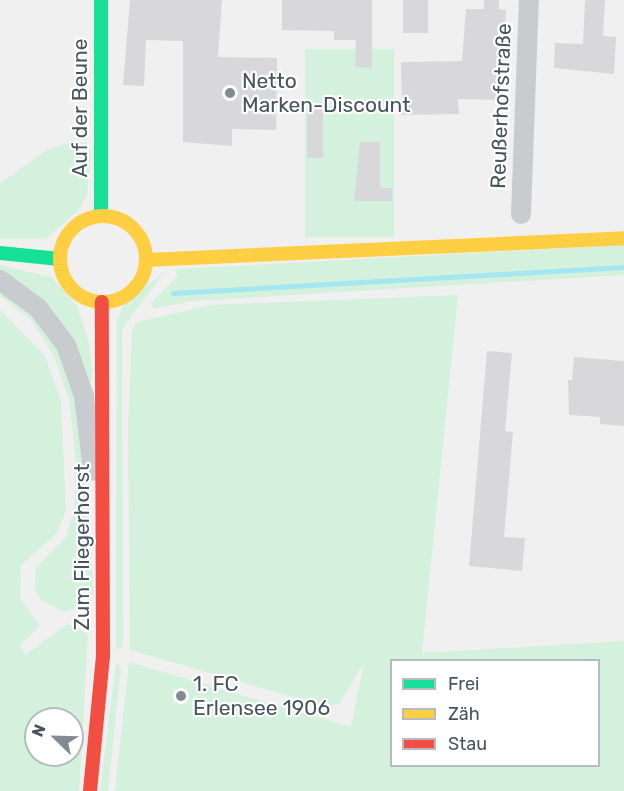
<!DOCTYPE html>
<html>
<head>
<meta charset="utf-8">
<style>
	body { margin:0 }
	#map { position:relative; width:624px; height:791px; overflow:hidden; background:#f1f0f0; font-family:Rubik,sans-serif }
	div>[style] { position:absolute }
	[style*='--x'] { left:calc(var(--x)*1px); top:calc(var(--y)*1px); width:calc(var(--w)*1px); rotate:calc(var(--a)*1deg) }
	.green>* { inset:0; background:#d3f1dc; transform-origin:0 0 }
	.stream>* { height:5px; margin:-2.5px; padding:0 2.5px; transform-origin:2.5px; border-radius:2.5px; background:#a5e7f1 }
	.building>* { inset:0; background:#d8d8da; transform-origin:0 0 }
	.street>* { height:20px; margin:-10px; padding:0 10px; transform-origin:10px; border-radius:10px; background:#c9cccf }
	.fast>* { height:14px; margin:-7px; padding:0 7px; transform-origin:7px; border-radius:7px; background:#16e098 }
	.slow>* { height:14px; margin:-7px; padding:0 7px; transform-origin:7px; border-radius:7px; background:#ffcf43 }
	.slow>.ring { margin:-7px; padding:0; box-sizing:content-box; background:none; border:14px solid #ffcf43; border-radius:50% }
	.jam>* { height:14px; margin:-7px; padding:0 7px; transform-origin:7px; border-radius:7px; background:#f24e42 }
	.dots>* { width:16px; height:16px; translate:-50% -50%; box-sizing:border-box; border:3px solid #fff; border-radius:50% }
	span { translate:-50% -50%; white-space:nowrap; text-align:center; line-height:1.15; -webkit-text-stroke:4.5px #fff; paint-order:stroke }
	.poi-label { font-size:21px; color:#46545d }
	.left { translate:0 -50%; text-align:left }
	.street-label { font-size:21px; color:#46545d }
	.legend { position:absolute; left:390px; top:659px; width:210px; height:108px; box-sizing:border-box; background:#fff; border:2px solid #b5bbbe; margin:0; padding:8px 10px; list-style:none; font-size:18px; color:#46545d }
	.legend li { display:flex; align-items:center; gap:12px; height:30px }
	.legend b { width:30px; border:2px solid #b5bbbe }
	.north { position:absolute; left:24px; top:707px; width:60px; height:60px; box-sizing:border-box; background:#fff; border:2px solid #b5bbbe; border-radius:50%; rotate:293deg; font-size:16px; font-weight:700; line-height:24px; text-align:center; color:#46545d }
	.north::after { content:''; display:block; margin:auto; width:21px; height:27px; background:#828b90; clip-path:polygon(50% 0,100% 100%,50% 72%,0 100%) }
</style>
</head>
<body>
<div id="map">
	<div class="green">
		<div style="left:305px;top:49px;width:89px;height:188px"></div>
		<div style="clip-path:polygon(71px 142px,87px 143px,91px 154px,87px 195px,78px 211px,45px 239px,0 239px,0 184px,45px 151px)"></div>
		<div style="clip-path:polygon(624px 245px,624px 275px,192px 301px,153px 309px,151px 303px,177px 277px,176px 269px)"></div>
		<div style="clip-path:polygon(0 265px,51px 277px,77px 306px,89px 342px,93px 378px,87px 386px,0 274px)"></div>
		<div style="clip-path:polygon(164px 272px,122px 329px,123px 639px,122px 648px,116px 650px,117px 321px,124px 304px)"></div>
		<div style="clip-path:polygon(0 285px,35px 312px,62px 347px,80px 395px,94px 594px,87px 604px,64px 612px,41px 600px,35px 589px,36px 568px,66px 537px,74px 512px,76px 460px,69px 399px,53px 354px,30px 319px,0 296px)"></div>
		<div style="clip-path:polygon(evenodd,458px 295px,422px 653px,624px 641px,624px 791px,115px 791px,129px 662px,351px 727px,364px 663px,340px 703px,328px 707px,130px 650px,128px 427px,132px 330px,137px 322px,211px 305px,458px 295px,392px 660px,598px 660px,598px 766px,392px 766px,392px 660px)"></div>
		<div style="clip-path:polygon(evenodd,0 310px,45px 356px,61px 401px,66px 511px,57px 533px,21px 565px,20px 598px,40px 626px,20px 645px,25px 655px,68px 624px,88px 634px,79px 791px,0 791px,0 310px,36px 719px,72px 719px,72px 755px,36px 755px,36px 719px)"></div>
		<div style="clip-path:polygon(116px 662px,121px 667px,108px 791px,100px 791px)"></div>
	</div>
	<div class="stream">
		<div style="--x:173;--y:293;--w:452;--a:-3.3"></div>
	</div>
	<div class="building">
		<div style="clip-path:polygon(130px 0,222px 0,218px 57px,277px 58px,276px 130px,232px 129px,232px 146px,183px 142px,183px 41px,146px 40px,144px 86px,123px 85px)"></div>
		<div style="clip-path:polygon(282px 0,372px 0,372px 68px,355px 67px,356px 40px,334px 40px,334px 31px,282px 30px)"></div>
		<div style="left:403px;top:0;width:25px;height:33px"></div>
		<div style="clip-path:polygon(484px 0,499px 0,499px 9px,506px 10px,501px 100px,458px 99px,459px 114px,402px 115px,401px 62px,462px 61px,466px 9px,484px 9px)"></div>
		<div style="clip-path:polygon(585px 0,605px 0,603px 36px,616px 37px,614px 74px,554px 68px,555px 43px,583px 44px)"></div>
		<div style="left:307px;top:107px;width:16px;height:51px"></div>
		<div style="clip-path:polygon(360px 142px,380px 142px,380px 188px,392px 188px,392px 201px,354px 201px)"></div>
		<div style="clip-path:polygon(487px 351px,512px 353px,505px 431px,513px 432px,504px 537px,525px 538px,522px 571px,469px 566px)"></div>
		<div style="clip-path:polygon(574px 357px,624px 361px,624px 426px,600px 424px,600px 417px,569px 415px,568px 380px,572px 380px)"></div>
	</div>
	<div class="street">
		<div style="--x:521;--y:214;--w:214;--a:-87.9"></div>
		<div style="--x:0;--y:280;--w:47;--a:36.4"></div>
		<div style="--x:38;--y:308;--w:46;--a:52.9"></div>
		<div style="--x:66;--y:345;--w:54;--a:70.6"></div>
		<div style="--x:84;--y:396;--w:75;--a:83.1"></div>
	</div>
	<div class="fast">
		<div style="--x:101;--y:0;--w:216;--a:90"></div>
		<div style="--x:0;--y:253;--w:60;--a:5.7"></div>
	</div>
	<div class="slow">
		<div class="ring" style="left:60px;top:216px;width:72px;height:72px"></div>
		<div style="--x:146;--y:260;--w:479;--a:-2.6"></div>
	</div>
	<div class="jam">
		<div style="--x:90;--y:791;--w:136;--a:-84.5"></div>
		<div style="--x:103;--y:656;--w:354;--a:-90.2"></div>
	</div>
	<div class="dots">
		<div style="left:230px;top:93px;background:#828b90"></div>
		<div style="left:181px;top:696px;background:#828b90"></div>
	</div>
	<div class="poi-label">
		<span class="left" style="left:242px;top:93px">Netto<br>Marken-Discount</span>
		<span class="left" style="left:193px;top:696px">1. FC<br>Erlensee 1906</span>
	</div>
	<div class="street-label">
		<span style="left:501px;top:106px;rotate:-88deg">Reußerhofstraße</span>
		<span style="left:80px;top:108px;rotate:-90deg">Auf der Beune</span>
		<span style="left:82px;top:547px;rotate:-90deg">Zum Fliegerhorst</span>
	</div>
	<ul class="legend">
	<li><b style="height:8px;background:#16e098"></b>Frei</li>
	<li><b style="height:8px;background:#ffcf43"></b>Zäh</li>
	<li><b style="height:8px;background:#f24e42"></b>Stau</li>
	</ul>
	<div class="north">N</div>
</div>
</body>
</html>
